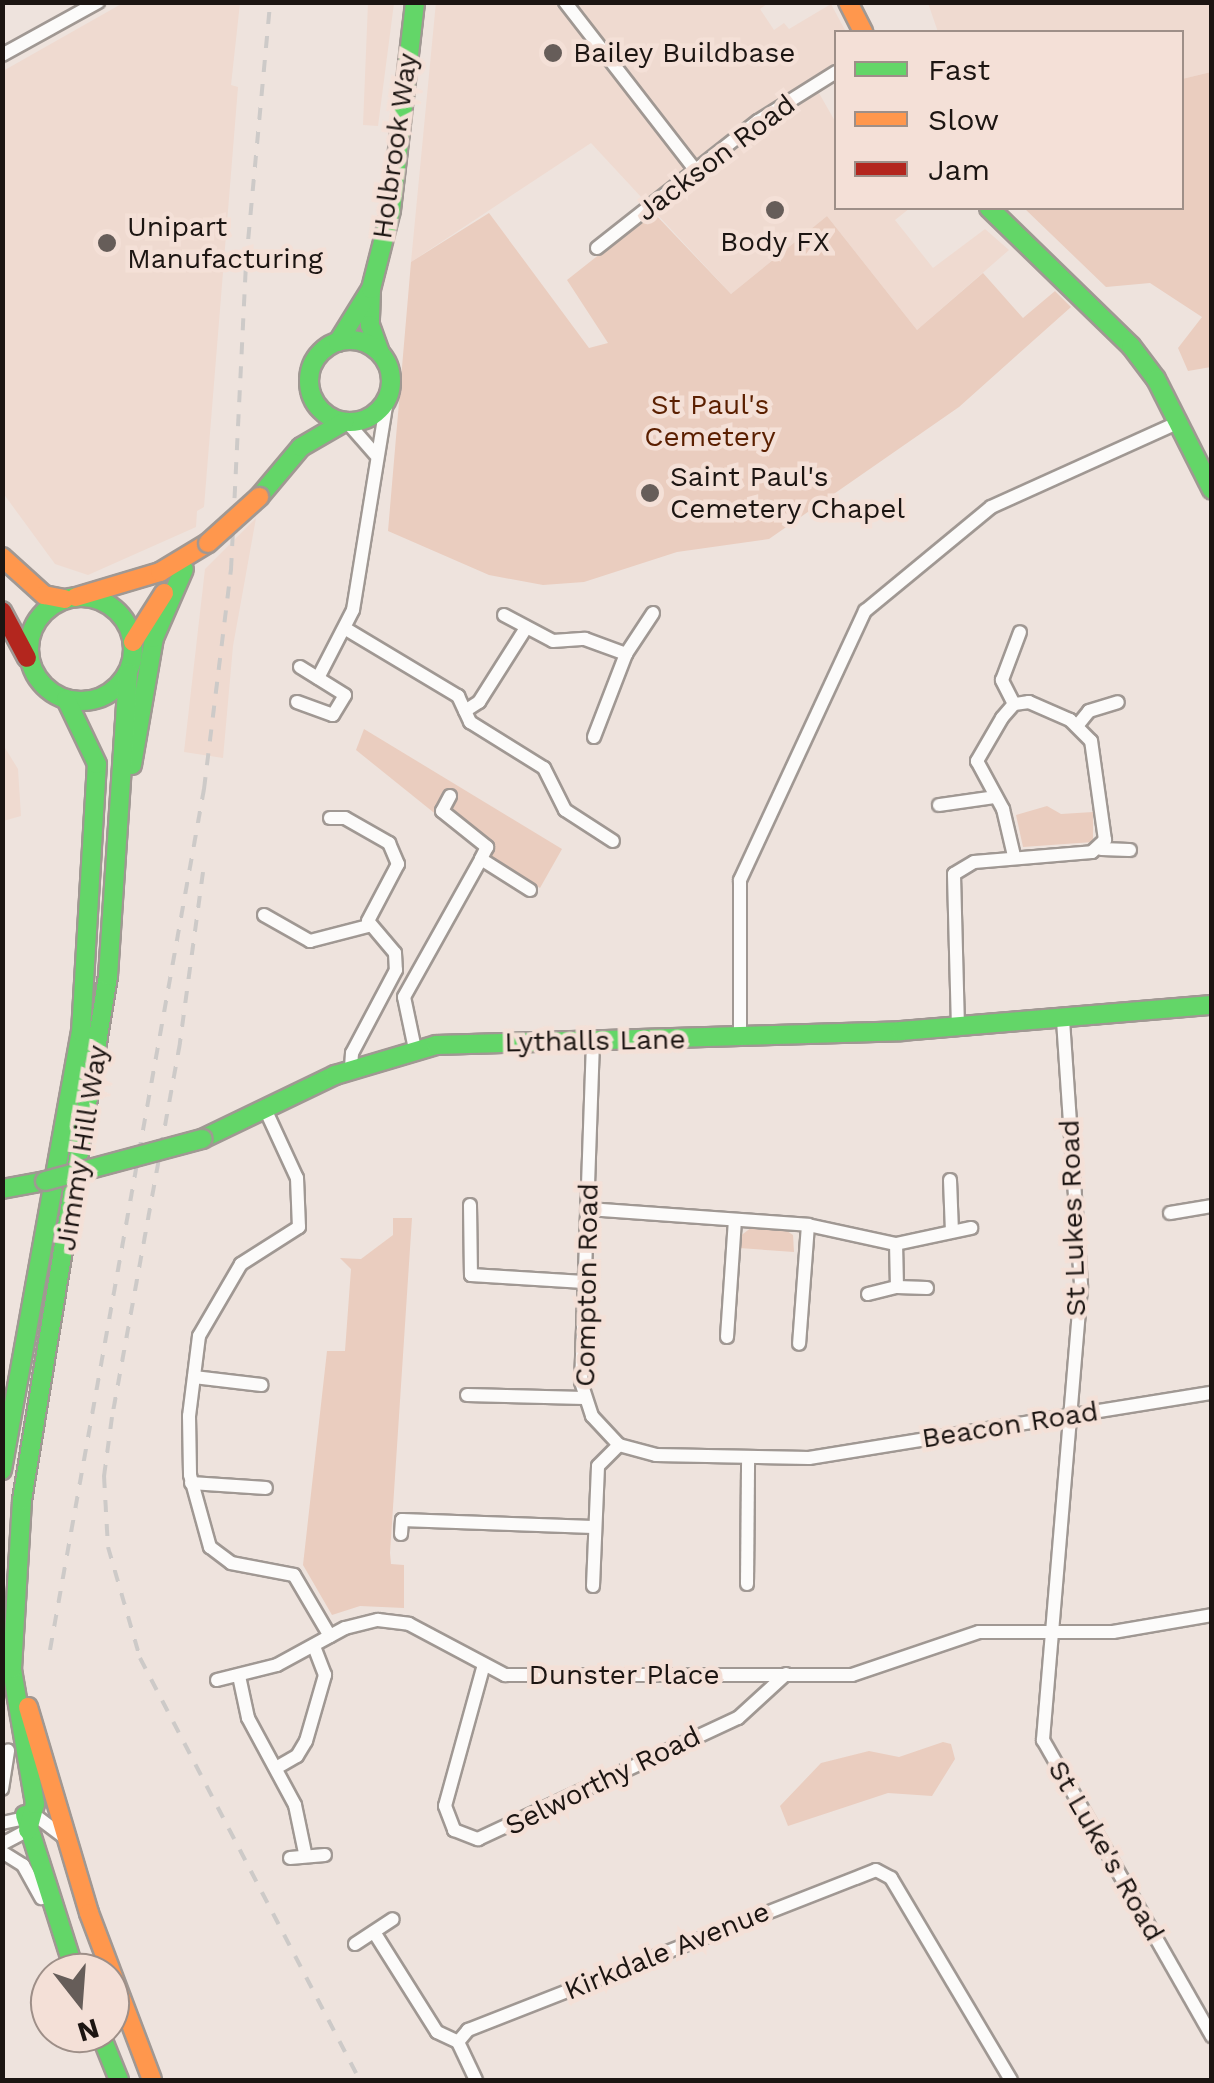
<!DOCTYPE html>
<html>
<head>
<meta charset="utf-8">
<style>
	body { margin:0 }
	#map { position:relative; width:1214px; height:2083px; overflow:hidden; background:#eee3dd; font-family:"Work Sans",sans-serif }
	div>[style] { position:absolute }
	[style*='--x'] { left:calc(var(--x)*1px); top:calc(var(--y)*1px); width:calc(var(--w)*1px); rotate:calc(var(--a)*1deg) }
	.built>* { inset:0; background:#efdad0 }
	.green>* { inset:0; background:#eacdbf }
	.roads { filter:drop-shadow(2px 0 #a09893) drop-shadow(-2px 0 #a09893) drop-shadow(0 2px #a09893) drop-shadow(0 -2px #a09893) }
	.street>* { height:12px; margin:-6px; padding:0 6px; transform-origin:6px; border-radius:6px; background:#fcfbfa }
	.fast>* { height:18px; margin:-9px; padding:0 9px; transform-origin:9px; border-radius:9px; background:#63d668 }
	.fast>.ring { margin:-9px; padding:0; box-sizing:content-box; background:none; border:18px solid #63d668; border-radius:50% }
	.slow>* { height:18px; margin:-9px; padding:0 9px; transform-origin:9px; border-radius:9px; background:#ff974d }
	.jam>* { height:18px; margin:-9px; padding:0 9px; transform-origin:9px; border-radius:9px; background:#b3261e }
	.rail>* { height:4px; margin-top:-2px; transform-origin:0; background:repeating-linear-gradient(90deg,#cdcac8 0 12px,transparent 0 24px) }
	.bridges { filter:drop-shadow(2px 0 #a09893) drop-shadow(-2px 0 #a09893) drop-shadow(0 2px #a09893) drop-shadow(0 -2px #a09893) }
	.fast-bridge>* { height:18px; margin:-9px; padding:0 9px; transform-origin:9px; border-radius:9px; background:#63d668 }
	.slow-bridge>* { height:18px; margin:-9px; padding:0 9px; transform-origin:9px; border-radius:9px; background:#ff974d }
	.dots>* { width:28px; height:28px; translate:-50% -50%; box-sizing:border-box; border:5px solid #f4e0d7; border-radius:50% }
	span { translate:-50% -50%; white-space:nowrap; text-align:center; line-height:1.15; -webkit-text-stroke:9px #f4e0d7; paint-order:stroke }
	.poi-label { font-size:28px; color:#1c1512 }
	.left { translate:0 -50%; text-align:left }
	.street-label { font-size:28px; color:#1c1512 }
	.park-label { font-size:28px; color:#5b1f00 }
	.frame { position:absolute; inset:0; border:5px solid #1c1512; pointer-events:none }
	.legend { position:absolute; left:834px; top:30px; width:350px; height:180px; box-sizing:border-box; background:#f4e0d7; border:2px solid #9e8f88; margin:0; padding:12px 18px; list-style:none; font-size:30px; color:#1c1512 }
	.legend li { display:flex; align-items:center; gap:20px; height:50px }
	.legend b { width:50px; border:2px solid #9e8f88 }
	.north { position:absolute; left:30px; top:1953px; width:100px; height:100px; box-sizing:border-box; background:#f4e0d7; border:2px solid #9e8f88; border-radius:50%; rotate:163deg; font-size:28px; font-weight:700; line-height:40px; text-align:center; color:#1c1512 }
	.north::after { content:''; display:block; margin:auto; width:35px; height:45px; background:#665d59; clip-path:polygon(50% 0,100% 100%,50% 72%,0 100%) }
</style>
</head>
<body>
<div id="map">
	<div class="built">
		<div style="clip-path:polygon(436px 2px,768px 3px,760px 9px,774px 30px,784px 23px,789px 29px,831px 4px,846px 32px,836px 32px,836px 72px,815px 86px,836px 123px,836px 208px,910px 208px,895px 220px,933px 268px,985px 229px,1009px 250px,917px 330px,827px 216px,731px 294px,591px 143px,411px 262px)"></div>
		<div style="clip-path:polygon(123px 3px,240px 3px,231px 85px,238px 87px,204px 507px,197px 511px,196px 527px,88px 575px,55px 564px,3px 493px,3px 71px)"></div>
		<div style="clip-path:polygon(368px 3px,394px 3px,378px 126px,363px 125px)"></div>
		<div style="clip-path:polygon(928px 3px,1211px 3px,1211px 72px,1182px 79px,1182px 32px,938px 32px)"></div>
		<div style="clip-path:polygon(256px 518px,233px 646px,223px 758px,184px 752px,205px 569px)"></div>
		<div style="clip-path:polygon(2px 743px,18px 769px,21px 816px,3px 821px)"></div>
	</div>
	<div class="green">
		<div style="clip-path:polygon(1211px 72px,1211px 367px,1188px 371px,1178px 348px,1202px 317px,1150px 283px,1106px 287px,1024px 208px,1182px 208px,1182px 79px)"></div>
		<div style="clip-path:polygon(653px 212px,731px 294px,827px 216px,917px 330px,983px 273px,1023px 318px,1055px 291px,1071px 307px,959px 407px,769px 539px,677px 552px,584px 582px,543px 585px,489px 575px,388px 531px,411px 262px,489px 213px,589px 348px,608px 343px,567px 280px)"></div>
		<div style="clip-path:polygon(364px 729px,562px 849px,540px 888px,479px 849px,356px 750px)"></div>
		<div style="clip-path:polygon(1047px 806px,1061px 814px,1093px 812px,1093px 842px,1023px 847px,1016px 815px)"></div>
		<div style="clip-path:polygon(393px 1218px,412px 1218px,390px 1553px,391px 1564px,404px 1565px,404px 1608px,360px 1606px,332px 1615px,303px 1565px,327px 1351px,345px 1351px,351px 1269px,340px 1258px,361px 1259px,393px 1235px)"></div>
		<div style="clip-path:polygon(752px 1227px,784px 1229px,793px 1235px,794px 1252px,739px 1248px,739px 1237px)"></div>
		<div style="clip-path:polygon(943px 1742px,951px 1744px,955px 1759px,932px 1796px,888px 1793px,788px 1826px,780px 1806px,821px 1763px,869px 1751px,899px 1757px)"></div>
	</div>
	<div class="roads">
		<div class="street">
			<div style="--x:565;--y:2;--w:214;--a:52.2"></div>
			<div style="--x:2;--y:55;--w:110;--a:-28.9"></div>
			<div style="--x:597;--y:248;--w:205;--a:-38.3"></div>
			<div style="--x:758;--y:121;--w:92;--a:-32.1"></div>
			<div style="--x:347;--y:422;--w:43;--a:48.8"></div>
			<div style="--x:504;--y:615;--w:55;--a:28"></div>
			<div style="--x:553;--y:641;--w:32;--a:-4"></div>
			<div style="--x:585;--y:639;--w:44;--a:20.1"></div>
			<div style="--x:626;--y:654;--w:89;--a:111.1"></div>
			<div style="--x:346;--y:629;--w:131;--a:30.9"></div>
			<div style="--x:458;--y:696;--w:29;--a:65"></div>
			<div style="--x:470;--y:722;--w:87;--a:31.9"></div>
			<div style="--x:544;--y:768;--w:47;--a:63.4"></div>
			<div style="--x:565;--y:810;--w:57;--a:32.9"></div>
			<div style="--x:626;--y:654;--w:49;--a:-56.6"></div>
			<div style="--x:318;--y:678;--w:76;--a:-62.8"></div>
			<div style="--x:353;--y:610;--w:213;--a:-80.8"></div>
			<div style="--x:297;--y:702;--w:38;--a:20"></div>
			<div style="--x:333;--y:715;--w:23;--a:-59"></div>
			<div style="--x:345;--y:695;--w:53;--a:-148.1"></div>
			<div style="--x:1014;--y:704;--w:27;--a:-117"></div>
			<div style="--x:1002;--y:680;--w:51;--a:-69.4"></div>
			<div style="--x:465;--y:711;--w:17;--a:-33"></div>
			<div style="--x:479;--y:702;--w:84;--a:-57.6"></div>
			<div style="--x:1077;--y:726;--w:19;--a:-51"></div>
			<div style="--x:1089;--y:711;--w:30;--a:-17"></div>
			<div style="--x:450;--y:796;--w:17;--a:118"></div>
			<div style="--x:442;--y:811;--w:58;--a:38.7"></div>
			<div style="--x:487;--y:847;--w:13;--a:117"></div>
			<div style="--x:939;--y:805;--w:57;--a:-8.1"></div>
			<div style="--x:330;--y:818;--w:15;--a:0"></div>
			<div style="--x:345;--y:818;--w:51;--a:29.6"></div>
			<div style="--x:389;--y:843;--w:23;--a:67"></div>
			<div style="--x:398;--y:864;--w:64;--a:117.8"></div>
			<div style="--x:368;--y:921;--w:42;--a:49.8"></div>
			<div style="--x:395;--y:953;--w:17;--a:87"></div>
			<div style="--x:396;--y:970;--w:94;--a:117.9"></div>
			<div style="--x:352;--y:1053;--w:15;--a:94"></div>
			<div style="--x:1101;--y:849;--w:29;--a:2"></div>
			<div style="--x:264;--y:915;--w:53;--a:29.5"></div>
			<div style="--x:310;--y:941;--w:60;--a:-14.5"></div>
			<div style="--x:1063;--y:1020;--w:268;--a:86.1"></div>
			<div style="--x:1081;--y:1287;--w:455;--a:94.8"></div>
			<div style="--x:1043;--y:1740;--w:341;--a:60.3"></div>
			<div style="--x:958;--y:1028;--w:154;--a:-91.5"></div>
			<div style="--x:954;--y:874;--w:23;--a:-31"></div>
			<div style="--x:974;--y:862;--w:118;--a:-4.8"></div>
			<div style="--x:1092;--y:852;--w:18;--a:-43"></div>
			<div style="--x:1105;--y:840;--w:100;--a:-98"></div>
			<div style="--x:1091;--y:741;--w:30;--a:-135"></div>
			<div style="--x:1070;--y:720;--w:45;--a:-156.3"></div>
			<div style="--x:1029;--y:702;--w:15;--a:172"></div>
			<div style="--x:1014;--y:704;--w:18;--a:131"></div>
			<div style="--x:1002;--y:718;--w:50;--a:120.2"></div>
			<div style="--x:977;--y:761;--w:55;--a:61.6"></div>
			<div style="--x:1003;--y:809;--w:48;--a:76.8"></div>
			<div style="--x:740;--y:1039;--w:159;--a:-90"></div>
			<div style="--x:740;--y:880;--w:297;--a:-65.1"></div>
			<div style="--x:865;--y:611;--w:163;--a:-39.5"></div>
			<div style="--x:991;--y:507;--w:206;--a:-24.3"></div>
			<div style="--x:593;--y:1042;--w:340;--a:92"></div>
			<div style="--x:581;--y:1382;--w:36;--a:72"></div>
			<div style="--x:592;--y:1416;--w:40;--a:47"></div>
			<div style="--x:619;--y:1445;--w:38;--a:15"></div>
			<div style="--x:656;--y:1455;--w:153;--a:1.1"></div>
			<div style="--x:809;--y:1458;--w:408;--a:-9.2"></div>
			<div style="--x:415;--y:1049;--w:53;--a:-101.9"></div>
			<div style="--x:404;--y:997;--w:158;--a:-60.8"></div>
			<div style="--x:481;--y:859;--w:58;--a:32.3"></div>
			<div style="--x:266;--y:1111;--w:74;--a:65.2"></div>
			<div style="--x:297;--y:1178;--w:49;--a:87.7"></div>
			<div style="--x:299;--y:1227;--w:69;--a:147.5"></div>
			<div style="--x:241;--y:1264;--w:83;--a:120.3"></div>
			<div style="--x:199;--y:1336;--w:81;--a:97.1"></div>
			<div style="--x:189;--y:1416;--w:59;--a:89"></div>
			<div style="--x:190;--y:1475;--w:75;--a:74.5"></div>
			<div style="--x:210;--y:1547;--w:26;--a:37"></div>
			<div style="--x:231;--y:1563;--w:64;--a:10.8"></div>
			<div style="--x:294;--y:1575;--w:71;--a:59.5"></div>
			<div style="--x:950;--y:1180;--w:51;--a:87.8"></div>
			<div style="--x:470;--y:1205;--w:70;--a:89.2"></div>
			<div style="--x:471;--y:1275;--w:113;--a:3.5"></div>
			<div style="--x:587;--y:1209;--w:222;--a:4.1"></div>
			<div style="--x:808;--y:1225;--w:119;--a:94.3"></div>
			<div style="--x:1170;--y:1213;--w:43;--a:-9.5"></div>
			<div style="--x:808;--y:1225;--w:90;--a:12.2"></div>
			<div style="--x:896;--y:1244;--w:77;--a:-12"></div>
			<div style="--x:897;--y:1287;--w:30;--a:2"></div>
			<div style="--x:868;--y:1294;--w:30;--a:-14"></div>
			<div style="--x:897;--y:1287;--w:43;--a:-91.3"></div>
			<div style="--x:727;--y:1337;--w:117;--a:-86.1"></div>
			<div style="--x:194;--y:1377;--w:68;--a:6.7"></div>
			<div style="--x:467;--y:1395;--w:117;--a:1.5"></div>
			<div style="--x:191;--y:1483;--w:75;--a:3.8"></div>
			<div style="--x:401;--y:1534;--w:14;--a:-86"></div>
			<div style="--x:402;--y:1520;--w:191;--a:2.1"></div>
			<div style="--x:747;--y:1584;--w:127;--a:-89.5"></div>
			<div style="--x:593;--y:1586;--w:120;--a:-87.6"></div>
			<div style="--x:598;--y:1466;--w:30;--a:-45"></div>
			<div style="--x:483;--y:1668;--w:143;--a:105.4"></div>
			<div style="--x:445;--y:1806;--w:26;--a:69"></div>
			<div style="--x:454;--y:1830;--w:26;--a:21"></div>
			<div style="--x:478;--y:1839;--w:287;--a:-25"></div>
			<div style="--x:738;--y:1718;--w:65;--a:-42.5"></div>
			<div style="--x:239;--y:1676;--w:43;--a:77.9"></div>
			<div style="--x:248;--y:1718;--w:99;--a:61.6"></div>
			<div style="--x:295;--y:1805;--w:49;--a:78.2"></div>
			<div style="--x:217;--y:1680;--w:62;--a:-14"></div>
			<div style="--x:277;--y:1665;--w:77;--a:-28.6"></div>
			<div style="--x:345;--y:1628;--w:34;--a:-14"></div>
			<div style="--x:378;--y:1620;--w:31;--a:7"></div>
			<div style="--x:409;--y:1624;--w:109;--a:28"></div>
			<div style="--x:505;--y:1675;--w:347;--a:0"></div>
			<div style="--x:852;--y:1675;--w:134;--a:-18.7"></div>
			<div style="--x:979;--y:1632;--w:134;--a:0"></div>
			<div style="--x:1113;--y:1632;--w:100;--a:-9.7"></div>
			<div style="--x:276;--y:1768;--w:24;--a:-30"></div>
			<div style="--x:297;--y:1756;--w:17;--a:-59"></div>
			<div style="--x:306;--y:1741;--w:69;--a:-73.9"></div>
			<div style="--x:325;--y:1675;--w:31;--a:-111"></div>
			<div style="--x:2;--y:1789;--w:39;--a:-81"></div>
			<div style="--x:2;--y:1823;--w:35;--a:-12"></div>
			<div style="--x:36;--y:1816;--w:34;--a:37"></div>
			<div style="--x:2;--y:1844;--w:30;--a:-28"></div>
			<div style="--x:2;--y:1852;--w:25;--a:32"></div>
			<div style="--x:23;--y:1865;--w:38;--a:61"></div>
			<div style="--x:290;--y:1858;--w:35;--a:-5"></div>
			<div style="--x:374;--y:1932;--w:118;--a:57.8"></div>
			<div style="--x:437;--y:2032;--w:23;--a:25"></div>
			<div style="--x:355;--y:1944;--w:45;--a:-33.3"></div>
			<div style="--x:458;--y:2042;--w:16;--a:-50"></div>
			<div style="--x:468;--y:2030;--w:438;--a:-21.4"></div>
			<div style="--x:876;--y:1870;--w:17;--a:28"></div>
			<div style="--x:891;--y:1878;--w:235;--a:59.3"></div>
			<div style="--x:458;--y:2042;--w:42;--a:64.7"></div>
		</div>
		<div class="fast">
			<div style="--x:989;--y:208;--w:198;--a:44.2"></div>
			<div style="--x:1131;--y:346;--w:41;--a:52.9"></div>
			<div style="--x:1156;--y:379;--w:124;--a:63.2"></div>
			<div style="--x:371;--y:290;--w:35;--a:92"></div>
			<div style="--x:370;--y:325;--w:29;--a:70"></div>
			<div class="ring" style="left:309px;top:340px;width:64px;height:64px"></div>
			<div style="--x:338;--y:342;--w:62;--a:-58.1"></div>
			<div style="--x:371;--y:289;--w:81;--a:-75.8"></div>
			<div style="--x:391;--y:210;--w:209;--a:-83.4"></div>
			<div style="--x:259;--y:497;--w:65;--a:-50"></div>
			<div style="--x:301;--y:447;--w:50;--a:-30.2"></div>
			<div class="ring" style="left:29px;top:597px;width:86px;height:86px"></div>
			<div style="--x:132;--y:765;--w:129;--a:-80.2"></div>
			<div style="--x:154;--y:638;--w:75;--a:-66.5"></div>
			<div style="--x:202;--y:1139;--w:148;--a:-25.7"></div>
			<div style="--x:335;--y:1075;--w:105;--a:-16.5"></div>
			<div style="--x:436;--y:1045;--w:465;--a:-1.7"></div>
			<div style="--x:901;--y:1031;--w:312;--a:-4.8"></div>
			<div style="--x:2;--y:1189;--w:44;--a:-10.5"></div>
			<div style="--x:2;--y:1470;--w:445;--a:-79.8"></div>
			<div style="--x:81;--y:1032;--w:268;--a:-86.6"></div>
			<div style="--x:97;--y:764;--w:72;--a:-115.5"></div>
			<div style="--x:25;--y:1815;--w:166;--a:72.4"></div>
			<div style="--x:28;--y:1830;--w:27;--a:-75"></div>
			<div style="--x:35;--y:1804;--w:137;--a:-99.7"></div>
			<div style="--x:12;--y:1669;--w:169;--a:-86.6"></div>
			<div style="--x:22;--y:1500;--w:531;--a:-80.68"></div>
			<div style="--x:108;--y:976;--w:304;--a:-86.2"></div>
			<div style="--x:100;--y:2033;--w:51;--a:68"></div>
		</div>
		<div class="slow">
			<div style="--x:848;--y:2;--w:34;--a:63"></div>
			<div style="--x:2;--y:557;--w:57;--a:42.1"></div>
			<div style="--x:44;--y:595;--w:21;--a:11"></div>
			<div style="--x:76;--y:597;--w:88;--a:-16.6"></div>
			<div style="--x:160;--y:572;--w:56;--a:-31.1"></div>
			<div style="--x:133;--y:642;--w:58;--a:-57.7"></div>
			<div style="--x:28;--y:1707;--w:215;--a:73.5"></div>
			<div style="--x:89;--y:1913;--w:178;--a:69.3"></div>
		</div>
		<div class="jam">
			<div style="--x:2;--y:611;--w:53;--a:62"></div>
		</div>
	</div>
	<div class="rail">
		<div style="--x:203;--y:872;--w:173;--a:97.7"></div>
		<div style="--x:180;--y:1043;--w:380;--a:100.3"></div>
		<div style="--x:112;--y:1417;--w:60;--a:97.7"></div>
		<div style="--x:104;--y:1476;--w:71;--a:86.8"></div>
		<div style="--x:108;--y:1547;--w:116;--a:73.9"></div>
		<div style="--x:140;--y:1658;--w:476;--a:62.5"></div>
		<div style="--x:50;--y:1650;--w:875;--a:-79.86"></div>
		<div style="--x:204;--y:789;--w:221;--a:-83"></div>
		<div style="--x:231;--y:570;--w:307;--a:-87.2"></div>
		<div style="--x:246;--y:263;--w:262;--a:-84.7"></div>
	</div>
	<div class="bridges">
		<div class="fast-bridge">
			<div style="--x:45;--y:1181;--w:163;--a:-15"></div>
		</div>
		<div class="slow-bridge">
			<div style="--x:208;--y:543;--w:69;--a:-42"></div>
		</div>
	</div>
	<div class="dots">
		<div style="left:553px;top:53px;background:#665d59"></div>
		<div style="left:775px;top:210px;background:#665d59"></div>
		<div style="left:107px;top:243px;background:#665d59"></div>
		<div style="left:650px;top:493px;background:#665d59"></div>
	</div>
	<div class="poi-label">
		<span class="left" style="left:573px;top:53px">Bailey Buildbase</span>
		<span class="left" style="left:127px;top:243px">Unipart<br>Manufacturing</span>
		<span style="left:775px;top:242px">Body FX</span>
		<span class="left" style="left:670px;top:493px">Saint Paul's<br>Cemetery Chapel</span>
	</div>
	<div class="street-label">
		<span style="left:395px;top:146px;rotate:-82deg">Holbrook Way</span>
		<span style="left:716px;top:158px;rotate:-37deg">Jackson Road</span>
		<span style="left:595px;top:1041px;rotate:-1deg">Lythalls Lane</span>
		<span style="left:82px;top:1148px;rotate:-81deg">Jimmy Hill Way</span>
		<span style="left:1073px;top:1218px;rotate:-92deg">St Lukes Road</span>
		<span style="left:587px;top:1285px;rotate:-89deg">Compton Road</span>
		<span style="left:1010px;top:1425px;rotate:-9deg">Beacon Road</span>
		<span style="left:624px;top:1675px">Dunster Place</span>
		<span style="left:603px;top:1781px;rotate:-26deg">Selworthy Road</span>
		<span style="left:1106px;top:1851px;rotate:60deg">St Luke's Road</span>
		<span style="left:667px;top:1951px;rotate:-22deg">Kirkdale Avenue</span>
	</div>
	<div class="park-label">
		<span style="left:710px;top:421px">St Paul's<br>Cemetery</span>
	</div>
	<div class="frame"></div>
	<ul class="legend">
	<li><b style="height:12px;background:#63d668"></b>Fast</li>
	<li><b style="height:12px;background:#ff974d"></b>Slow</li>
	<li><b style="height:12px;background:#b3261e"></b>Jam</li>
	</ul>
	<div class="north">N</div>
</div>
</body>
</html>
